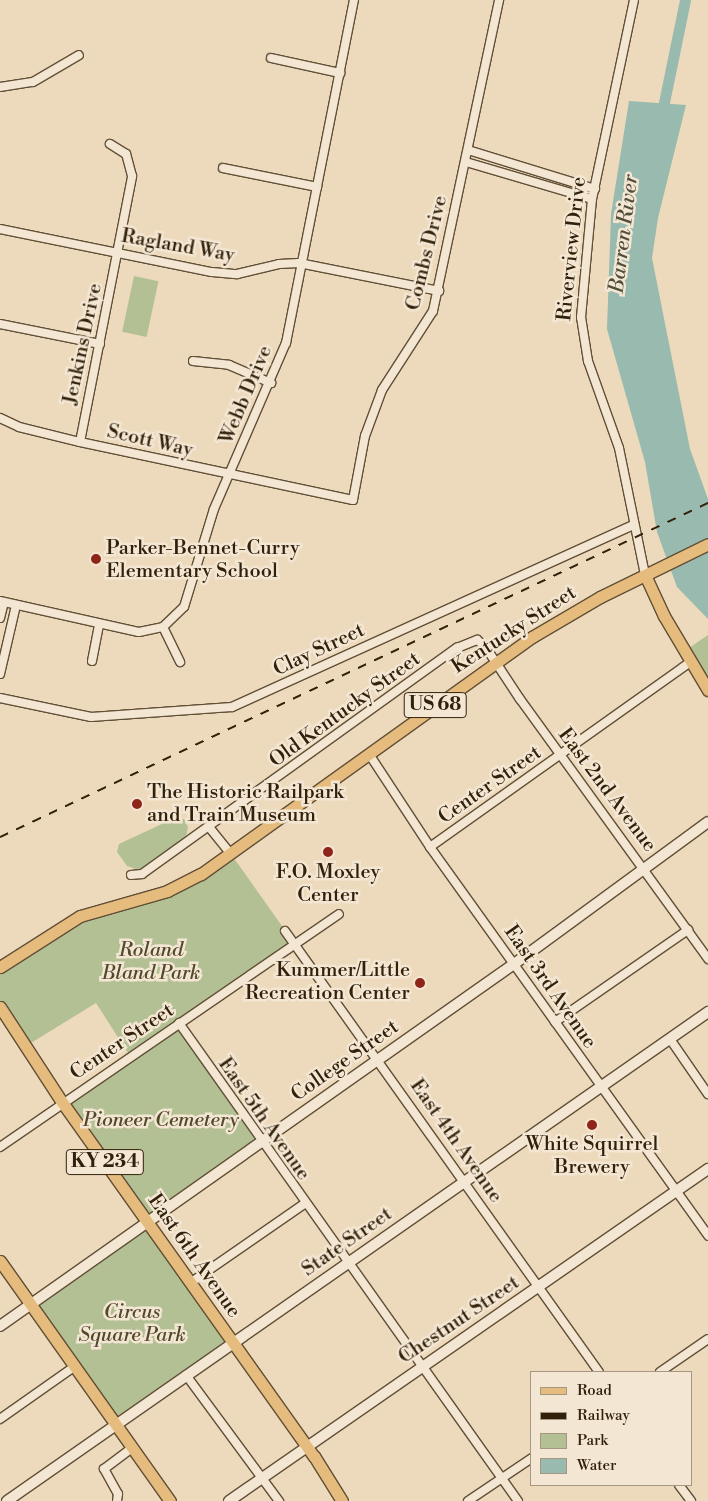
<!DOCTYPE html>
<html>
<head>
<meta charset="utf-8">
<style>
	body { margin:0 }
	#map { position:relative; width:708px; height:1501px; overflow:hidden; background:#edd9bb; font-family:"Libre Bodoni",serif }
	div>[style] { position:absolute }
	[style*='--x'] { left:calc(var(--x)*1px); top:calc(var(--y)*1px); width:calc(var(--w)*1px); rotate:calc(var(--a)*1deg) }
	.green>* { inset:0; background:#b3c094; transform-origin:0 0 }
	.water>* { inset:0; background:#99baaf }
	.river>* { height:11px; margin:-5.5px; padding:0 5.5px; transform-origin:5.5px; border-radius:5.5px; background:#99baaf }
	.roads { filter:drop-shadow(1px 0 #614f36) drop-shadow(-1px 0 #614f36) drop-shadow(0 1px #614f36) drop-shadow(0 -1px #614f36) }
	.street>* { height:8px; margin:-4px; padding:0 4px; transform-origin:4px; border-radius:4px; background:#f3e6d3 }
	.secondary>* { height:10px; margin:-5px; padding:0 5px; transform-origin:5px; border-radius:5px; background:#f3e6d3 }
	.primary>* { height:11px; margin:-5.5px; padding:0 5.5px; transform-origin:5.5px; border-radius:5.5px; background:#e6bc7e }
	.rail>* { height:2px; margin-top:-1px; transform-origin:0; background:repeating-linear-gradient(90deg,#32210a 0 9px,transparent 0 18px) }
	.dots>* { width:14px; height:14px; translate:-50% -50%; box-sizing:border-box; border:2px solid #f3e6d3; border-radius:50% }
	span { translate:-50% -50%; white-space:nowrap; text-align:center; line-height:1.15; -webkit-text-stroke:5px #f3e6d3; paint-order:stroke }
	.shield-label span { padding:1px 4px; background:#f3e6d3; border:1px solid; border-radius:4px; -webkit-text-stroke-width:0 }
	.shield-label { font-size:19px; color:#32210a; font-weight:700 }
	.street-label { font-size:20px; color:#32210a }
	.poi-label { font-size:20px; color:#32210a }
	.left { translate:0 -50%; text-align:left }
	.right { translate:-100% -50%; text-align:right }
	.park-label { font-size:20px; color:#52492c; font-style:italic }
	.water-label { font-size:21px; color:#514f3c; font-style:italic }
	.legend { position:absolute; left:530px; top:1371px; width:162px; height:115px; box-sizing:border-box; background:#f3e6d3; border:1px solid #a69783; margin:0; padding:6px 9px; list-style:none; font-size:15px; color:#32210a }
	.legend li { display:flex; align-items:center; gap:10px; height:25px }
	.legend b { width:25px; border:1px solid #a69783 }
</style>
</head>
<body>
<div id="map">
	<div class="green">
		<div style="left:134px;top:276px;width:25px;height:57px;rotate:12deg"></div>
		<div style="clip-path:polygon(708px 635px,708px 679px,689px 648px)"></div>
		<div style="clip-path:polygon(177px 817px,184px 819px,188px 827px,186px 837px,139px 870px,127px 866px,117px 852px,119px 844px)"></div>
		<div style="clip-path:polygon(231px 854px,294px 943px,179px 1022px,261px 1142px,147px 1222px,233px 1343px,116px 1424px,31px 1305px,147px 1222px,62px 1102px,130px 1056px,96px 1003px,26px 1046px,0 1007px,0 968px,72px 920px,154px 895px)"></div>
	</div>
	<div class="water">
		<div style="clip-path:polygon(629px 101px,686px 105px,658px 218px,652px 258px,690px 449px,708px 499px,708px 619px,677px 587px,657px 532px,645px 462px,607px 329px,611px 214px)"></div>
	</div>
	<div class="river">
		<div style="--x:661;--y:117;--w:119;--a:-78.4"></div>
	</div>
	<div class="roads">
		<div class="street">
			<div style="--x:634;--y:0;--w:203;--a:101.9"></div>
			<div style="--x:592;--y:199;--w:119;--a:95.3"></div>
			<div style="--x:581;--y:317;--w:45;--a:81"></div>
			<div style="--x:588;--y:361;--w:92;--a:70.4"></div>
			<div style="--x:619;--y:448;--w:130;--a:78.4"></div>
			<div style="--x:271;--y:58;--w:71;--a:12.3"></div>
			<div style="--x:0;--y:87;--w:33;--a:-9"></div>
			<div style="--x:33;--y:82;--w:53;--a:-30.4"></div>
			<div style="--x:468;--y:150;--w:133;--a:17.1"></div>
			<div style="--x:466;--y:162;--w:131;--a:16.4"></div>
			<div style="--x:223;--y:168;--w:96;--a:11.4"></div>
			<div style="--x:0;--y:229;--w:216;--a:11.5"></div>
			<div style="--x:212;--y:272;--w:25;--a:5"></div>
			<div style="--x:237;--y:274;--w:43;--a:-13.4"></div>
			<div style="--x:279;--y:264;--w:20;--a:-3"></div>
			<div style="--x:299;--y:263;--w:143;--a:11.3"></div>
			<div style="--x:0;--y:324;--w:102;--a:11.3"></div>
			<div style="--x:193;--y:361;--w:36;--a:6"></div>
			<div style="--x:229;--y:365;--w:46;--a:23.2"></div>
			<div style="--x:0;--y:418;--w:21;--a:25"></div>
			<div style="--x:19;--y:427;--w:63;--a:13.8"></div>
			<div style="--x:80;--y:442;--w:279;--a:12"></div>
			<div style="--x:353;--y:500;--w:65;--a:-79.4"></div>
			<div style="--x:365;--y:436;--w:49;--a:-69.7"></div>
			<div style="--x:382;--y:390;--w:94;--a:-57.2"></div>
			<div style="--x:433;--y:311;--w:318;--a:-78"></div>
			<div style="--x:80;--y:442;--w:271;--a:-78.9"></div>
			<div style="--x:132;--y:176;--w:23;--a:-105"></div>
			<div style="--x:126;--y:154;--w:19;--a:-148"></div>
			<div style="--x:0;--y:601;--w:142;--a:12.6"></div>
			<div style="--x:139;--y:632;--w:25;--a:-12"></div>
			<div style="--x:163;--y:627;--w:29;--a:-44"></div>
			<div style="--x:184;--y:607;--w:102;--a:-73"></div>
			<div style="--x:214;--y:509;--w:181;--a:-66.6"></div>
			<div style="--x:286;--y:343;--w:350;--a:-78.8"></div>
			<div style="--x:0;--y:618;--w:16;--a:-76"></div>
			<div style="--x:163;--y:627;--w:39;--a:64"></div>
			<div style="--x:92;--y:661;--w:37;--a:-79"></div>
			<div style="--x:0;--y:674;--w:71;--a:-76.9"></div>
			<div style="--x:0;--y:698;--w:93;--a:11.8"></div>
			<div style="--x:91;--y:717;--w:141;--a:-4.1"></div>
			<div style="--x:232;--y:707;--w:440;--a:-24.4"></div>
			<div style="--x:369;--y:754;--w:111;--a:56.7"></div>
			<div style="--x:430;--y:847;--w:478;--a:54.4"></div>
			<div style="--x:209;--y:827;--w:35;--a:51"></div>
			<div style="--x:430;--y:847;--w:319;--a:-35.4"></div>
			<div style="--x:131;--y:875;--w:11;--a:-5"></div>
			<div style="--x:142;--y:874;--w:388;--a:-35.7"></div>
			<div style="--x:457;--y:648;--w:22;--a:-22"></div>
			<div style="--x:477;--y:640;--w:10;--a:37"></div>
			<div style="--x:485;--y:646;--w:64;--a:56.6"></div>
			<div style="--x:520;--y:699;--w:321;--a:54.1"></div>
			<div style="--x:285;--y:931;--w:541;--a:54.55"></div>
			<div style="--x:555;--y:1022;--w:162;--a:-34.7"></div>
			<div style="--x:179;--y:1023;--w:586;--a:54.66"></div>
			<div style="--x:670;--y:1039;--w:67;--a:55.4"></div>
			<div style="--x:0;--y:1147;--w:411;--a:-34.5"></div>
			<div style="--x:190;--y:1283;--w:139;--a:-34.7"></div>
			<div style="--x:660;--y:1372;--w:58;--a:-34.5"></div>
			<div style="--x:186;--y:1375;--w:157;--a:53.6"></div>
			<div style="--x:0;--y:1419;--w:92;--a:-35.2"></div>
			<div style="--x:679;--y:1485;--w:20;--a:53"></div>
			<div style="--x:117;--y:1501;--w:7;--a:-82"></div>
			<div style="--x:118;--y:1494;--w:29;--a:-119"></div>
			<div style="--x:104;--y:1469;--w:35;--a:-37"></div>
			<div style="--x:468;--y:1501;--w:77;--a:-33.9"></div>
		</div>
		<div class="secondary">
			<div style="--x:0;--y:1326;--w:629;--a:-35.16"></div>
			<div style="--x:514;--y:964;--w:240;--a:-36.2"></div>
			<div style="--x:7;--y:1501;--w:855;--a:-34.9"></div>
			<div style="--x:229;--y:1501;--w:583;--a:-34.73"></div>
		</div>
		<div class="primary">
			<div style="--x:645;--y:575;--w:45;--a:65.1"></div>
			<div style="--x:664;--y:616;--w:86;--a:59.3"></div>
			<div style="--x:0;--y:967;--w:95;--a:-32.5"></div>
			<div style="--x:80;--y:916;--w:91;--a:-16"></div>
			<div style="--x:167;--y:891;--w:38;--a:-27"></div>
			<div style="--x:201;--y:874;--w:407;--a:-35.6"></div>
			<div style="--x:532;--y:637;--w:79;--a:-30.5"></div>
			<div style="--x:600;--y:597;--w:120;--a:-26.1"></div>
			<div style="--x:0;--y:1007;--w:113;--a:56.9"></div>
			<div style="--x:62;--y:1102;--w:435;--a:54.6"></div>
			<div style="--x:314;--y:1456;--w:53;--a:58.1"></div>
			<div style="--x:0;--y:1261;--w:294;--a:54.7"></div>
		</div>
	</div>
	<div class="rail">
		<div style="--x:0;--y:837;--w:783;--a:-25.26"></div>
	</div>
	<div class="dots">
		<div style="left:96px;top:559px;background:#8f2418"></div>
		<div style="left:137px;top:804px;background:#8f2418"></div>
		<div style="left:328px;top:852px;background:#8f2418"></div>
		<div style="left:420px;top:983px;background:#8f2418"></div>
		<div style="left:592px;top:1125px;background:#8f2418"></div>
	</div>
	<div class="shield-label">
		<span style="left:435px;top:705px">US 68</span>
		<span style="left:105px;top:1162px">KY 234</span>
	</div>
	<div class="street-label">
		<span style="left:178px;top:246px;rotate:10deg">Ragland Way</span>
		<span style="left:572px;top:249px;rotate:-84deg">Riverview Drive</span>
		<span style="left:427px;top:253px;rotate:-76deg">Combs Drive</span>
		<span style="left:83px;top:344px;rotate:-78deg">Jenkins Drive</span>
		<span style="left:246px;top:395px;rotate:-67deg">Webb Drive</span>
		<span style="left:150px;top:441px;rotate:13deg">Scott Way</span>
		<span style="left:514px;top:630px;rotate:-33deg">Kentucky Street</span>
		<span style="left:319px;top:650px;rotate:-25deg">Clay Street</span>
		<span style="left:345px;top:710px;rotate:-36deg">Old Kentucky Street</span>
		<span style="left:490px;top:785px;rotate:-35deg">Center Street</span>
		<span style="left:607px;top:790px;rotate:53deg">East 2nd Avenue</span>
		<span style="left:550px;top:987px;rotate:55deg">East 3rd Avenue</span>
		<span style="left:122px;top:1042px;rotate:-34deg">Center Street</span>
		<span style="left:345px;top:1061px;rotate:-35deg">College Street</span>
		<span style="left:264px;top:1119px;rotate:55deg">East 5th Avenue</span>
		<span style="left:456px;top:1141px;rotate:55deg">East 4th Avenue</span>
		<span style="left:347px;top:1242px;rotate:-35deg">State Street</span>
		<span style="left:194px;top:1256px;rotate:55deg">East 6th Avenue</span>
		<span style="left:459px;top:1320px;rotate:-34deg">Chestnut Street</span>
	</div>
	<div class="poi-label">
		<span class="left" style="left:106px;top:560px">Parker-Bennet-Curry<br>Elementary School</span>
		<span class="left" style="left:147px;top:804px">The Historic Railpark<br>and Train Museum</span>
		<span style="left:328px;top:884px">F.O. Moxley<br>Center</span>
		<span class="right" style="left:410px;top:982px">Kummer/Little<br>Recreation Center</span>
		<span style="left:592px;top:1156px">White Squirrel<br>Brewery</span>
	</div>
	<div class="park-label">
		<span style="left:151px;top:962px">Roland<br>Bland Park</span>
		<span style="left:161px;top:1120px">Pioneer Cemetery</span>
		<span style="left:132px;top:1324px">Circus<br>Square Park</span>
	</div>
	<div class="water-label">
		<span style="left:624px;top:234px;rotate:-83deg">Barren River</span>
	</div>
	<ul class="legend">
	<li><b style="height:6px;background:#e6bc7e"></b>Road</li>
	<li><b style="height:6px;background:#32210a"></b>Railway</li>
	<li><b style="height:14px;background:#b3c094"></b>Park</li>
	<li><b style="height:14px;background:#99baaf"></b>Water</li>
	</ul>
</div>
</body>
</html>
